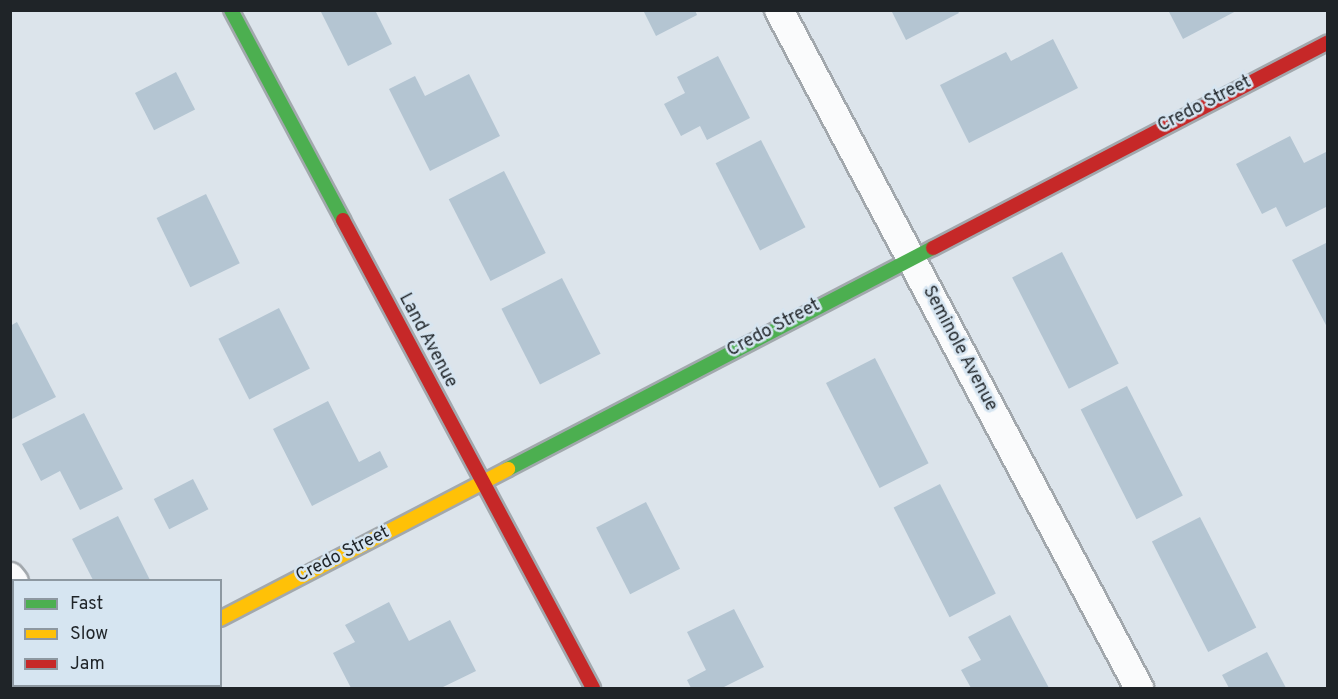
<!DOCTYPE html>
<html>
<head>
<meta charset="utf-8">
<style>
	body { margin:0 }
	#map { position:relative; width:1338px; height:699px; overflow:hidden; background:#dce4eb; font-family:Overpass,sans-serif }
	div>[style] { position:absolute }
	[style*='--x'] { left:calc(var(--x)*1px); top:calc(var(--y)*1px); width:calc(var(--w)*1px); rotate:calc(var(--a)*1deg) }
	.building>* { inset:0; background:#b4c5d2; transform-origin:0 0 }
	.roads { filter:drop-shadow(2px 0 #a2a8ad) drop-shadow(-2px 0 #a2a8ad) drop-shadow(0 2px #a2a8ad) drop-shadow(0 -2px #a2a8ad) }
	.street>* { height:28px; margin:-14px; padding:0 14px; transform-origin:14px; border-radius:14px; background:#fafbfc }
	.fast>* { height:14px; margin:-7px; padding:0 7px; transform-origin:7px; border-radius:7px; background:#4caf50 }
	.slow>* { height:14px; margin:-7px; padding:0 7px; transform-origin:7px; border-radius:7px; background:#ffc107 }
	.jam>* { height:14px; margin:-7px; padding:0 7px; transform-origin:7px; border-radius:7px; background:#c62828 }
	span { translate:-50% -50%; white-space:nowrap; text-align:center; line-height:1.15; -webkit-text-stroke:5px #d6e5f1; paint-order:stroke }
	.street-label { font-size:18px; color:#1f2428 }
	.frame { position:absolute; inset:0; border:12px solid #1f2428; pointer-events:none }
	.legend { position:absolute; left:12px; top:579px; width:210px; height:108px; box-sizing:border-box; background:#d6e5f1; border:2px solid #8d98a1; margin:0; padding:8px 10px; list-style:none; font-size:18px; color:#1f2428 }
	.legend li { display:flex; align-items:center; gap:12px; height:30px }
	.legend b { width:30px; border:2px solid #8d98a1 }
</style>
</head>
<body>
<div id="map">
	<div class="building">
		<div style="clip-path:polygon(320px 10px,375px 10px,392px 44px,348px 66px)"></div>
		<div style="clip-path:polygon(643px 10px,695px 10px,697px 15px,656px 36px)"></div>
		<div style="clip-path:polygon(891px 10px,957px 10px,959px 13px,906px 40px)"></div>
		<div style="clip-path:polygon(1168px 10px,1238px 10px,1183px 39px)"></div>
		<div style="clip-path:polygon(1053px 39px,1078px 88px,969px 143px,940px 85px,1006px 52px,1011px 61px)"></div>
		<div style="clip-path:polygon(718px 56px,750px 118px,707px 140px,700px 126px,681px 136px,664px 104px,685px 93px,677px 77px)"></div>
		<div style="left:176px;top:72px;width:42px;height:46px;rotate:63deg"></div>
		<div style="clip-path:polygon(469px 74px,500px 136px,430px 171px,389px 89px,415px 76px,425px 96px)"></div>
		<div style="clip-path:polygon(1290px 136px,1304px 163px,1326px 152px,1328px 206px,1286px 227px,1276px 207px,1262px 214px,1236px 164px)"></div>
		<div style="left:761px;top:140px;width:98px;height:51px;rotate:63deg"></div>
		<div style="left:504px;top:171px;width:92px;height:62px;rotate:63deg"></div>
		<div style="left:206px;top:194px;width:77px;height:55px;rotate:64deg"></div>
		<div style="clip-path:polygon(1328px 242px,1328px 329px,1292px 260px)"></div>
		<div style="left:1062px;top:252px;width:125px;height:56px;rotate:63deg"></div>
		<div style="left:562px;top:278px;width:85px;height:68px;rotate:63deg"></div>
		<div style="left:279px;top:308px;width:68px;height:68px;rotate:63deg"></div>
		<div style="clip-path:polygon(17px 322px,56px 397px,10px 420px,10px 326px)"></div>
		<div style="left:875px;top:358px;width:118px;height:55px;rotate:63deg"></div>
		<div style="left:1127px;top:386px;width:123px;height:52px;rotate:63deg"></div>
		<div style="clip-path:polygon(328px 401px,359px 462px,380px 451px,388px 467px,312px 506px,273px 429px)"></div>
		<div style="clip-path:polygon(84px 413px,123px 489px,80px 510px,60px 471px,41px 481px,22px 444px)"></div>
		<div style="left:193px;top:479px;width:34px;height:44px;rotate:63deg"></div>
		<div style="left:940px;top:484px;width:123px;height:52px;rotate:63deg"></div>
		<div style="left:646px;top:502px;width:75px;height:56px;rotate:63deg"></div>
		<div style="clip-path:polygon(118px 516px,150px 580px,93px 580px,72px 539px)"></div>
		<div style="left:1200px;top:517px;width:124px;height:54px;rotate:63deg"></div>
		<div style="clip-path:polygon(389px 602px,409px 641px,450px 620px,476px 671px,441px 688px,351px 688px,333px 653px,355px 642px,345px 625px)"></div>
		<div style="clip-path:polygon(734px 609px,764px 667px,722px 688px,691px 688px,687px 680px,706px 670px,687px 632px)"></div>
		<div style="clip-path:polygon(1010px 615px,1049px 688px,971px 688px,961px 670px,981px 660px,968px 637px)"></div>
		<div style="clip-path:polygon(1267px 652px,1286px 688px,1229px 688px,1222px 675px)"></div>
	</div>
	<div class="roads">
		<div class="street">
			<div style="--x:779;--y:10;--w:768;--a:62.03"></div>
			<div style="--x:10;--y:577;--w:6;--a:51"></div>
			<div style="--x:85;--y:688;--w:6;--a:-18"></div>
		</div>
		<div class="fast">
			<div style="--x:231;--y:10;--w:238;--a:61.9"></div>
			<div style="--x:508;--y:469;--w:479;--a:-27.5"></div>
		</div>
		<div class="slow">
			<div style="--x:220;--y:619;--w:325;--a:-27.5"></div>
		</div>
		<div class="jam">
			<div style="--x:343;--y:220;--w:531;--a:61.89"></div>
			<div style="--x:933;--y:248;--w:445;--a:-27.5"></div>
		</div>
	</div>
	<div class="street-label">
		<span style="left:1205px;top:105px;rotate:-27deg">Credo Street</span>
		<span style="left:774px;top:329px;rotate:-28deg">Credo Street</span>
		<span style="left:427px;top:341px;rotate:62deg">Land Avenue</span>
		<span style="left:959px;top:349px;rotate:62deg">Seminole Avenue</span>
		<span style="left:343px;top:555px;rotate:-27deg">Credo Street</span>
	</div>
	<div class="frame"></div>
	<ul class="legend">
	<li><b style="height:8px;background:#4caf50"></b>Fast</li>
	<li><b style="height:8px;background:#ffc107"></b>Slow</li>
	<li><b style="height:8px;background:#c62828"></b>Jam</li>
	</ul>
</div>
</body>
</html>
